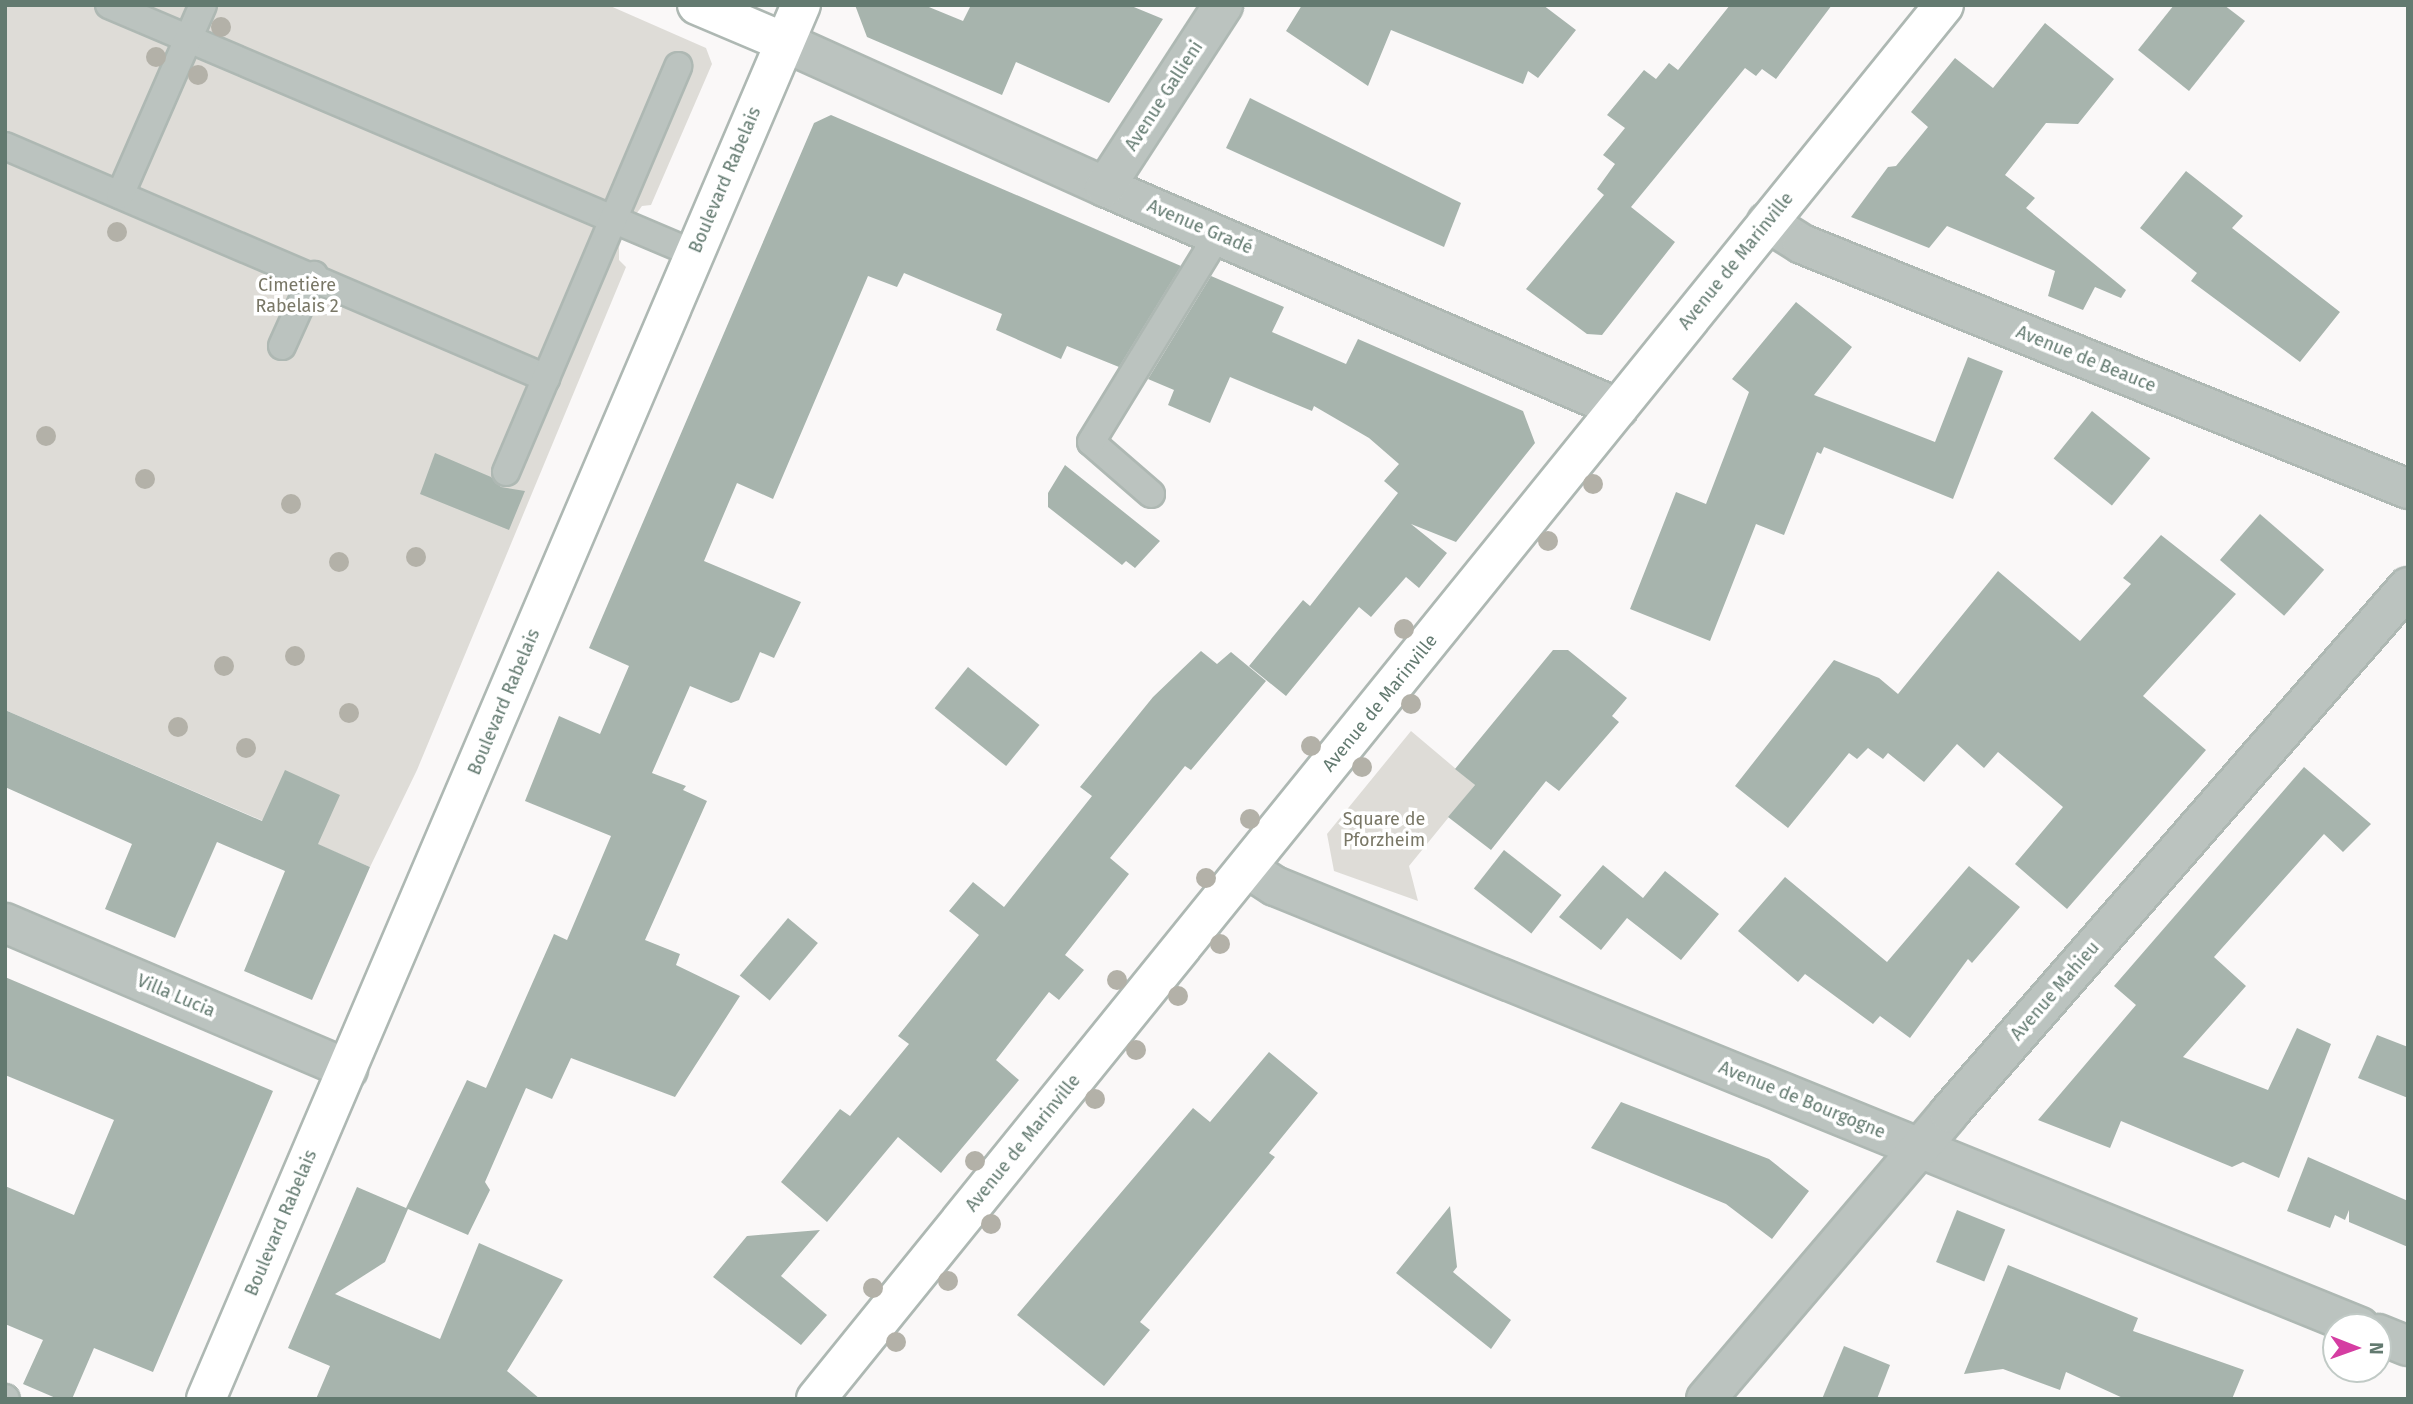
<!DOCTYPE html>
<html>
<head>
<meta charset="utf-8">
<style>
	body { margin:0 }
	#map { position:relative; width:2413px; height:1404px; overflow:hidden; background:#faf8f8; font-family:"Fira Sans",sans-serif }
	div>[style] { position:absolute }
	[style*='--x'] { left:calc(var(--x)*1px); top:calc(var(--y)*1px); width:calc(var(--w)*1px); rotate:calc(var(--a)*1deg) }
	.green>* { inset:0; background:#dedcd7 }
	.building>* { inset:0; background:#a7b4ad; transform-origin:0 0 }
	.roads { filter:drop-shadow(2px 0 #aeb8b3) drop-shadow(-2px 0 #aeb8b3) drop-shadow(0 2px #aeb8b3) drop-shadow(0 -2px #aeb8b3) }
	.lane>* { height:26px; margin:-13px; padding:0 13px; transform-origin:13px; border-radius:13px; background:#bbc3bf }
	.street>* { height:38px; margin:-19px; padding:0 19px; transform-origin:19px; border-radius:19px; background:#bbc3bf }
	.secondary>* { height:38px; margin:-19px; padding:0 19px; transform-origin:19px; border-radius:19px; background:#fff }
	.trees>* { width:20px; height:20px; margin:-10px; border-radius:50%; background:#b3b1a8 }
	span { translate:-50% -50%; white-space:nowrap; text-align:center; line-height:1.15; -webkit-text-stroke:7px #fff; paint-order:stroke }
	.street-label { font-size:18px; color:#637a70 }
	.park-label { font-size:18px; color:#797766 }
	.frame { position:absolute; inset:0; border:7px solid #637a70; pointer-events:none }
	.north { position:absolute; left:2322px; top:1313px; width:70px; height:70px; box-sizing:border-box; background:#fff; border:2px solid #c1cac6; border-radius:50%; rotate:91deg; font-size:19px; font-weight:700; line-height:28px; text-align:center; color:#637a70 }
	.north::after { content:''; display:block; margin:auto; width:24px; height:32px; background:#d53da2; clip-path:polygon(50% 0,100% 100%,50% 72%,0 100%) }
</style>
</head>
<body>
<div id="map">
	<div class="green">
		<div style="clip-path:polygon(5px 5px,608px 5px,706px 48px,712px 64px,651px 205px,642px 206px,626px 228px,619px 247px,619px 260px,626px 267px,417px 770px,370px 867px,5px 710px)"></div>
		<div style="clip-path:polygon(1411px 731px,1475px 785px,1409px 866px,1418px 901px,1334px 871px,1327px 834px)"></div>
	</div>
	<div class="building">
		<div style="clip-path:polygon(855px 5px,924px 5px,963px 21px,971px 5px,1129px 5px,1163px 19px,1109px 103px,1016px 62px,1002px 95px,867px 37px)"></div>
		<div style="clip-path:polygon(1302px 5px,1543px 5px,1576px 30px,1538px 78px,1528px 71px,1523px 84px,1391px 30px,1368px 86px,1286px 31px)"></div>
		<div style="clip-path:polygon(1730px 5px,1832px 5px,1776px 79px,1762px 69px,1756px 76px,1745px 68px,1631px 207px,1675px 242px,1602px 335px,1587px 334px,1526px 289px,1604px 195px,1597px 189px,1615px 164px,1603px 155px,1625px 128px,1607px 115px,1644px 70px,1656px 79px,1669px 63px,1678px 70px)"></div>
		<div style="clip-path:polygon(2174px 5px,2224px 5px,2245px 21px,2189px 91px,2138px 50px)"></div>
		<div style="clip-path:polygon(2045px 23px,2114px 79px,2078px 124px,2046px 123px,2005px 175px,2035px 198px,2026px 208px,2126px 290px,2121px 298px,2095px 287px,2083px 310px,2048px 296px,2055px 271px,1947px 226px,1929px 248px,1851px 217px,1888px 167px,1896px 166px,1928px 127px,1911px 112px,1955px 58px,1993px 88px)"></div>
		<div style="clip-path:polygon(1250px 98px,1461px 203px,1444px 247px,1226px 148px)"></div>
		<div style="clip-path:polygon(831px 115px,1181px 266px,1119px 367px,1067px 346px,1061px 359px,996px 330px,1002px 314px,904px 273px,897px 287px,868px 276px,773px 499px,737px 483px,704px 561px,801px 602px,774px 658px,760px 652px,739px 700px,731px 703px,690px 686px,652px 773px,686px 786px,683px 790px,707px 801px,645px 940px,680px 954px,676px 965px,740px 996px,675px 1097px,571px 1058px,552px 1099px,526px 1088px,485px 1182px,490px 1190px,468px 1235px,408px 1209px,385px 1262px,335px 1294px,440px 1339px,479px 1243px,563px 1280px,507px 1371px,540px 1399px,316px 1399px,330px 1366px,288px 1348px,357px 1187px,406px 1208px,467px 1080px,486px 1088px,554px 934px,567px 940px,611px 836px,525px 801px,559px 716px,600px 734px,629px 666px,589px 648px,814px 123px)"></div>
		<div style="clip-path:polygon(2186px 171px,2243px 216px,2232px 228px,2340px 312px,2300px 362px,2191px 281px,2197px 273px,2140px 228px)"></div>
		<div style="clip-path:polygon(1211px 276px,1284px 307px,1272px 332px,1346px 364px,1358px 339px,1523px 411px,1535px 443px,1456px 542px,1411px 524px,1447px 553px,1419px 588px,1406px 577px,1371px 617px,1359px 607px,1286px 696px,1249px 666px,1303px 600px,1310px 606px,1398px 493px,1384px 481px,1399px 464px,1369px 438px,1314px 406px,1312px 411px,1230px 377px,1210px 423px,1168px 405px,1174px 390px,1148px 379px)"></div>
		<div style="clip-path:polygon(1796px 302px,1852px 347px,1814px 395px,1935px 442px,1968px 357px,2003px 371px,1953px 499px,1824px 447px,1821px 454px,1817px 452px,1784px 535px,1756px 524px,1710px 641px,1630px 609px,1676px 492px,1706px 504px,1749px 392px,1732px 379px)"></div>
		<div style="left:2092px;top:411px;width:75px;height:61px;rotate:39deg"></div>
		<div style="clip-path:polygon(435px 453px,491px 477px,501px 487px,525px 491px,509px 530px,420px 494px)"></div>
		<div style="clip-path:polygon(1065px 465px,1160px 541px,1135px 568px,1126px 561px,1122px 565px,1048px 507px,1048px 493px)"></div>
		<div style="left:2260px;top:514px;width:85px;height:61px;rotate:41deg"></div>
		<div style="clip-path:polygon(2161px 535px,2236px 594px,2143px 696px,2206px 750px,2067px 909px,2015px 864px,2063px 807px,1998px 752px,1984px 768px,1957px 744px,1924px 782px,1888px 753px,1883px 759px,1868px 748px,1857px 759px,1849px 753px,1788px 828px,1735px 786px,1834px 660px,1879px 678px,1898px 694px,1998px 571px,2080px 641px,2131px 584px,2123px 578px)"></div>
		<div style="clip-path:polygon(1553px 650px,1568px 650px,1627px 698px,1612px 716px,1619px 722px,1559px 791px,1546px 781px,1491px 850px,1448px 817px,1475px 785px,1455px 769px)"></div>
		<div style="clip-path:polygon(1201px 651px,1217px 664px,1231px 652px,1266px 681px,1191px 770px,1185px 766px,1110px 858px,1129px 874px,1065px 955px,1084px 970px,1059px 1000px,1049px 992px,996px 1060px,1019px 1080px,941px 1173px,898px 1137px,827px 1222px,781px 1182px,840px 1109px,850px 1116px,909px 1044px,898px 1036px,979px 935px,949px 911px,973px 882px,1004px 907px,1092px 796px,1080px 787px,1153px 697px)"></div>
		<div style="left:968px;top:667px;width:92px;height:53px;rotate:39deg"></div>
		<div style="clip-path:polygon(5px 710px,262px 821px,285px 770px,340px 795px,318px 844px,370px 867px,312px 1000px,244px 971px,285px 871px,217px 842px,175px 938px,105px 909px,132px 844px,5px 787px)"></div>
		<div style="clip-path:polygon(2304px 767px,2371px 824px,2343px 852px,2324px 834px,2214px 957px,2246px 986px,2183px 1057px,2268px 1090px,2297px 1028px,2331px 1044px,2279px 1178px,2243px 1162px,2232px 1167px,2121px 1121px,2110px 1148px,2038px 1120px,2136px 1005px,2114px 986px)"></div>
		<div style="left:1504px;top:850px;width:73px;height:49px;rotate:38deg"></div>
		<div style="clip-path:polygon(1603px 865px,1643px 898px,1665px 871px,1719px 914px,1681px 960px,1627px 918px,1601px 950px,1559px 917px)"></div>
		<div style="clip-path:polygon(1969px 866px,2020px 907px,1972px 963px,1968px 959px,1910px 1038px,1880px 1016px,1873px 1024px,1805px 974px,1798px 982px,1738px 931px,1785px 877px,1887px 962px)"></div>
		<div style="left:788px;top:918px;width:39px;height:75px;rotate:40deg"></div>
		<div style="clip-path:polygon(5px 977px,273px 1091px,153px 1372px,94px 1348px,72px 1399px,58px 1399px,23px 1384px,43px 1340px,5px 1324px,5px 1186px,74px 1215px,114px 1120px,5px 1075px)"></div>
		<div style="clip-path:polygon(2377px 1035px,2408px 1047px,2408px 1098px,2358px 1078px)"></div>
		<div style="clip-path:polygon(1269px 1052px,1318px 1093px,1269px 1153px,1275px 1157px,1140px 1322px,1150px 1330px,1104px 1386px,1017px 1315px,1193px 1108px,1210px 1122px)"></div>
		<div style="clip-path:polygon(1621px 1102px,1769px 1159px,1809px 1191px,1772px 1239px,1726px 1204px,1591px 1148px)"></div>
		<div style="clip-path:polygon(2308px 1157px,2408px 1201px,2408px 1247px,2349px 1222px,2349px 1210px,2345px 1220px,2335px 1215px,2330px 1228px,2287px 1211px)"></div>
		<div style="clip-path:polygon(1450px 1206px,1457px 1267px,1453px 1272px,1511px 1320px,1491px 1349px,1396px 1273px)"></div>
		<div style="left:1957px;top:1210px;width:52px;height:56px;rotate:22deg"></div>
		<div style="clip-path:polygon(820px 1230px,781px 1276px,827px 1315px,801px 1345px,713px 1277px,747px 1236px)"></div>
		<div style="clip-path:polygon(2008px 1265px,2138px 1318px,2133px 1331px,2244px 1370px,2232px 1399px,2125px 1399px,2066px 1372px,2060px 1390px,2003px 1369px,1964px 1374px)"></div>
		<div style="clip-path:polygon(1844px 1346px,1890px 1365px,1877px 1399px,1822px 1399px)"></div>
	</div>
	<div class="roads">
		<div class="lane">
			<div style="--x:109;--y:5;--w:637;--a:23.02"></div>
			<div style="--x:5;--y:146;--w:589;--a:23.21"></div>
			<div style="--x:120;--y:195;--w:207;--a:-66.4"></div>
			<div style="--x:282;--y:346;--w:78;--a:-65.7"></div>
			<div style="--x:506;--y:472;--w:441;--a:-67"></div>
			<div style="--x:1151;--y:494;--w:79;--a:-139.1"></div>
			<div style="--x:1091;--y:442;--w:243;--a:-58.5"></div>
			<div style="--x:5;--y:1398;--w:1;--a:45"></div>
		</div>
		<div class="street">
			<div style="--x:784;--y:42;--w:352;--a:24.3"></div>
			<div style="--x:1105;--y:187;--w:559;--a:23.31"></div>
			<div style="--x:1105;--y:187;--w:217;--a:-57"></div>
			<div style="--x:1767;--y:222;--w:41;--a:32.2"></div>
			<div style="--x:1802;--y:244;--w:654;--a:22.01"></div>
			<div style="--x:1247;--y:868;--w:33;--a:33"></div>
			<div style="--x:1275;--y:886;--w:1171;--a:22.12"></div>
			<div style="--x:5;--y:923;--w:373;--a:23.1"></div>
			<div style="--x:2378;--y:1334;--w:32;--a:22"></div>
			<div style="--x:1706;--y:1399;--w:375;--a:-49.6"></div>
			<div style="--x:1949;--y:1113;--w:698;--a:-48.89"></div>
		</div>
		<div class="secondary">
			<div style="--x:697;--y:5;--w:95;--a:23"></div>
			<div style="--x:206;--y:1399;--w:1516;--a:-66.89"></div>
			<div style="--x:816;--y:1399;--w:1793;--a:-51.02"></div>
		</div>
	</div>
	<div class="trees">
		<div style="left:221px;top:27px"></div>
		<div style="left:156px;top:57px"></div>
		<div style="left:198px;top:75px"></div>
		<div style="left:117px;top:232px"></div>
		<div style="left:46px;top:436px"></div>
		<div style="left:145px;top:479px"></div>
		<div style="left:1593px;top:484px"></div>
		<div style="left:291px;top:504px"></div>
		<div style="left:1548px;top:541px"></div>
		<div style="left:416px;top:557px"></div>
		<div style="left:339px;top:562px"></div>
		<div style="left:1404px;top:629px"></div>
		<div style="left:295px;top:656px"></div>
		<div style="left:224px;top:666px"></div>
		<div style="left:1411px;top:704px"></div>
		<div style="left:349px;top:713px"></div>
		<div style="left:178px;top:727px"></div>
		<div style="left:1311px;top:746px"></div>
		<div style="left:246px;top:748px"></div>
		<div style="left:1362px;top:767px"></div>
		<div style="left:1250px;top:819px"></div>
		<div style="left:1206px;top:878px"></div>
		<div style="left:1220px;top:944px"></div>
		<div style="left:1117px;top:980px"></div>
		<div style="left:1178px;top:996px"></div>
		<div style="left:1136px;top:1050px"></div>
		<div style="left:1095px;top:1099px"></div>
		<div style="left:975px;top:1161px"></div>
		<div style="left:991px;top:1224px"></div>
		<div style="left:948px;top:1281px"></div>
		<div style="left:873px;top:1288px"></div>
		<div style="left:896px;top:1342px"></div>
	</div>
	<div class="street-label">
		<span style="left:1164px;top:96px;rotate:-57deg">Avenue Gallieni</span>
		<span style="left:725px;top:180px;rotate:-67deg">Boulevard Rabelais</span>
		<span style="left:1200px;top:227px;rotate:23deg">Avenue Gradé</span>
		<span style="left:1736px;top:261px;rotate:-51deg">Avenue de Marinville</span>
		<span style="left:2086px;top:359px;rotate:22deg">Avenue de Beauce</span>
		<span style="left:504px;top:702px;rotate:-67deg">Boulevard Rabelais</span>
		<span style="left:1380px;top:703px;rotate:-51deg">Avenue de Marinville</span>
		<span style="left:2055px;top:991px;rotate:-49deg">Avenue Mahieu</span>
		<span style="left:176px;top:996px;rotate:23deg">Villa Lucia</span>
		<span style="left:1802px;top:1100px;rotate:22deg">Avenue de Bourgogne</span>
		<span style="left:1023px;top:1143px;rotate:-51deg">Avenue de Marinville</span>
		<span style="left:281px;top:1223px;rotate:-67deg">Boulevard Rabelais</span>
	</div>
	<div class="park-label">
		<span style="left:297px;top:296px">Cimetière<br>Rabelais 2</span>
		<span style="left:1384px;top:830px">Square de<br>Pforzheim</span>
	</div>
	<div class="frame"></div>
	<div class="north">N</div>
</div>
</body>
</html>
